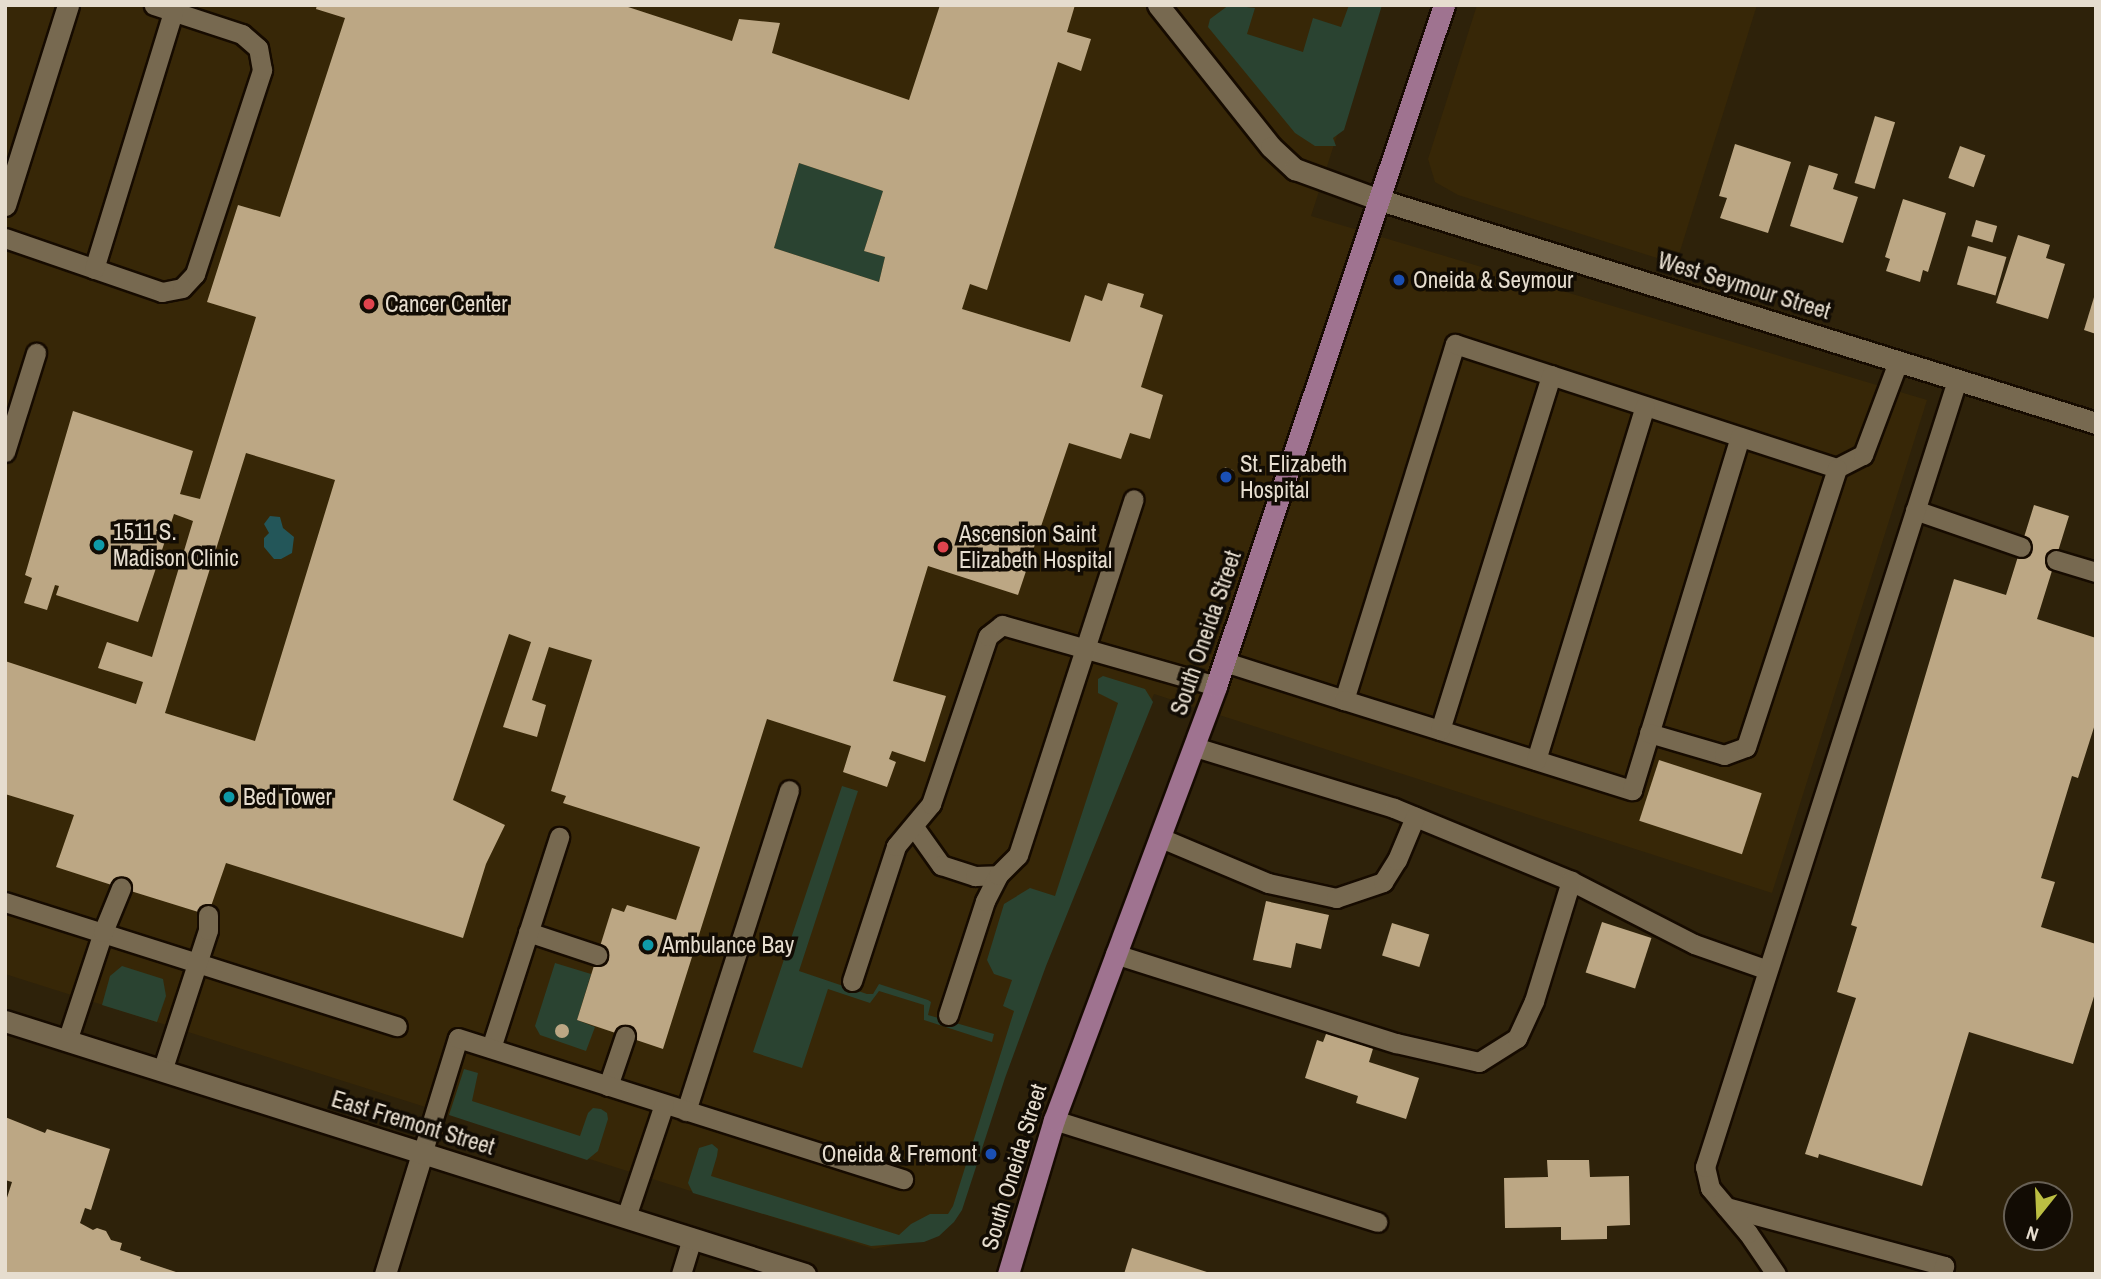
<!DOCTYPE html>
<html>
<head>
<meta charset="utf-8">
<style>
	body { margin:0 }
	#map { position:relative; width:2101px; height:1279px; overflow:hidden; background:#2e220a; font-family:"Archivo Narrow",sans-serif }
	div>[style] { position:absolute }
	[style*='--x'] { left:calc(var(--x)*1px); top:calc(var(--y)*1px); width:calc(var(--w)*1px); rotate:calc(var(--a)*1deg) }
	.built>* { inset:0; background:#372707 }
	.green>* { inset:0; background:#2a4331 }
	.water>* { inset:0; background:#235659 }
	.building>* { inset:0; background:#bca784; transform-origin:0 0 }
	.round { border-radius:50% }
	.roads { filter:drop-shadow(2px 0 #160b00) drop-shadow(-2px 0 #160b00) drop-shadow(0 2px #160b00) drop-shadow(0 -2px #160b00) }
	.service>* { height:19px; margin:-9.5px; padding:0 9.5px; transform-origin:9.5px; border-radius:9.5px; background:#776950 }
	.minor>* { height:21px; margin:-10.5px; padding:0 10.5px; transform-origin:10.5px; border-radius:10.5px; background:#776950 }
	.tertiary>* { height:21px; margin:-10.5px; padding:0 10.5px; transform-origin:10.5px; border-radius:10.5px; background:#776950 }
	.primary>* { height:21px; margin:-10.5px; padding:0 10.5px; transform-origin:10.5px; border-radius:10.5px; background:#9f7390 }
	.dots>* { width:19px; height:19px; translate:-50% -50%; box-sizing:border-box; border:4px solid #120c04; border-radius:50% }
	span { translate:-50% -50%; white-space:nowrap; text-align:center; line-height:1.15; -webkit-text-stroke:7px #120c04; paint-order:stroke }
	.poi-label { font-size:23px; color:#e6ddcf }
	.left { translate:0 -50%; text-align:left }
	.right { translate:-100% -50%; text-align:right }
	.street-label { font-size:23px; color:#e6ddcf }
	.frame { position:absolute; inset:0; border:7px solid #e6ddcf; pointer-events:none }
	.north { position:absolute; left:2003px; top:1181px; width:70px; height:70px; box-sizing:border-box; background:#120c04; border:2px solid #676055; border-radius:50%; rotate:198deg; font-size:19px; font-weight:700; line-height:28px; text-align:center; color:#e6ddcf }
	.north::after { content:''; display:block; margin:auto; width:24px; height:32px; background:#bcbf43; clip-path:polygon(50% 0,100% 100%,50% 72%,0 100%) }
</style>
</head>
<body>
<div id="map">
	<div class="built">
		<div style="clip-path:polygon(5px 5px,1379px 5px,1311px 216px,1927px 400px,1772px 893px,1154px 694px,1014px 1043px,962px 1206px,908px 1242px,874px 1249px,5px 974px)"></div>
		<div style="clip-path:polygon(1477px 5px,1757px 5px,1676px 264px,1458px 195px,1435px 182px,1428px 159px)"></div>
	</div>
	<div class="green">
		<div style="clip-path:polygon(1229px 5px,1255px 8px,1247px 34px,1303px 52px,1313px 18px,1341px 27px,1349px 5px,1382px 5px,1344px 130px,1333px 138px,1336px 146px,1315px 146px,1295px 133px,1208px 27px,1210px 19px)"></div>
		<div style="clip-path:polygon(799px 163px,883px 191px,864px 251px,885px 257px,879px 282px,774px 248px)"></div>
		<div style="clip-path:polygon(1103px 676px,1145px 689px,1153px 702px,1046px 966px,1005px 1078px,962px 1210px,954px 1222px,939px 1236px,924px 1242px,871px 1246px,693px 1193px,688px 1183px,699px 1148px,712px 1144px,718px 1149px,717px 1156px,711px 1176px,899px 1235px,911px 1224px,930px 1214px,948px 1214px,953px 1206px,1014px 1011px,1003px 1006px,1012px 980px,994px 974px,987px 960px,1004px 904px,1030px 888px,1055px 896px,1118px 703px,1098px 693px,1098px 679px)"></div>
		<div style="clip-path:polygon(842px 786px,858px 791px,799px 971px,867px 994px,873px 994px,879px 984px,928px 1000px,931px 1002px,928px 1015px,994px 1034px,992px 1042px,924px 1020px,924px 1005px,879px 991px,870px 1003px,828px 989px,802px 1068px,753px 1052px)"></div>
		<div style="clip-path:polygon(555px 963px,591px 974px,577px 1020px,595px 1027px,586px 1051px,540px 1035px,535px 1026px)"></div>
		<div style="clip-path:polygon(122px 966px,163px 979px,166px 996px,157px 1022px,102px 1005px,110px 976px)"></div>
		<div style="clip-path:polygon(464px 1069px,478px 1073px,472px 1101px,580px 1136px,588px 1113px,593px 1108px,601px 1109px,607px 1113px,608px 1119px,598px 1151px,587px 1160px,449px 1115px)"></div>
	</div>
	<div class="water">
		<div style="clip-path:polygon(270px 516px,280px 517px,283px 528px,294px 537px,292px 553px,281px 559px,274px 559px,264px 547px,264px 538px,269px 533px,264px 524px)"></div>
	</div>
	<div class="building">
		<div style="clip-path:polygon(evenodd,317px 5px,622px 5px,732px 41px,739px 19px,780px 23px,772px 53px,909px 100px,940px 5px,1075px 5px,1067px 32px,1091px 39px,1081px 71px,1058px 62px,987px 290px,970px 284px,962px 309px,1070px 342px,1085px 295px,1102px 301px,1108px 283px,1144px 294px,1140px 307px,1163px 315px,1141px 387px,1163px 395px,1150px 439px,1130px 433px,1121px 459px,1069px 443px,1018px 595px,928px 566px,893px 681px,946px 696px,925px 762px,892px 751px,889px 759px,896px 762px,887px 787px,843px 772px,851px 746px,767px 719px,663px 1049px,577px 1020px,612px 908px,624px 912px,627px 905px,676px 920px,700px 847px,563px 803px,566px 796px,551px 791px,592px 660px,549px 647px,532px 700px,546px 705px,537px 737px,503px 727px,531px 642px,509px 634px,453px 800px,505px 825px,486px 864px,463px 938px,226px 863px,208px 915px,121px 888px,56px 867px,74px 815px,5px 794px,5px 661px,136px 704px,143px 682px,98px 668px,107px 642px,152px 657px,193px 521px,174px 514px,138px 622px,56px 595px,59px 586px,55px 585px,47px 610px,24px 603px,32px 578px,25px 575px,73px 411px,193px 451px,180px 494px,200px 499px,256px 317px,207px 302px,238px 205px,280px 217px,345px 18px,316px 9px,317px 5px,799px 163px,883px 191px,864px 251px,885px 257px,879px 282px,774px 248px,799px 163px,317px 5px,246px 453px,335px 480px,255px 741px,165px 713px,246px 453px)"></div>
		<div style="left:1875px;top:116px;width:21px;height:70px;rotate:17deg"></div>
		<div style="clip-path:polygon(1735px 144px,1791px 162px,1768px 233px,1720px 218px,1727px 198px,1719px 196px)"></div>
		<div style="left:1960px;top:146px;width:27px;height:34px;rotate:20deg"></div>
		<div style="clip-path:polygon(1809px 165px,1838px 174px,1833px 189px,1858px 197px,1843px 243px,1790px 226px)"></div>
		<div style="clip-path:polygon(1903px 199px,1946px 213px,1928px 272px,1923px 270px,1920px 282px,1886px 271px,1890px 259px,1885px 257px)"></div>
		<div style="left:1976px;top:220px;width:22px;height:17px;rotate:16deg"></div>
		<div style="clip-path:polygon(2018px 235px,2050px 245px,2046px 258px,2065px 264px,2048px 319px,1996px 303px)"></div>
		<div style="left:1968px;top:246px;width:40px;height:40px;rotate:16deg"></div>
		<div style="clip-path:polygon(2095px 294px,2096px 294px,2096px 334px,2084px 330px)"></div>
		<div style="left:1225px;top:467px;width:9px;height:17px;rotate:21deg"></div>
		<div style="clip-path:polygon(2034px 505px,2069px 516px,2037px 619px,2096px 638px,2096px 721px,2078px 778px,2072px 776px,2041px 878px,2055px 882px,2041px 927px,2096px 944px,2096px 990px,2073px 1064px,1969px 1032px,1922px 1186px,1819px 1154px,1818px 1158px,1805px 1154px,1856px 998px,1837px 992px,1857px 927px,1851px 925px,1954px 579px,2006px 595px)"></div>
		<div style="left:1659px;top:760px;width:108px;height:64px;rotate:18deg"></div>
		<div style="clip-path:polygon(1266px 901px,1329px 915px,1321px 949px,1296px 943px,1291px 968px,1253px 960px)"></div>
		<div style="left:1602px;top:922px;width:52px;height:53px;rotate:18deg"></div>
		<div style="left:1392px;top:923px;width:39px;height:34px;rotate:17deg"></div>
		<div class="round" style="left:555px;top:1024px;width:14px;height:14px"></div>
		<div style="clip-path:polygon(1329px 1026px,1375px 1042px,1369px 1062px,1419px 1078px,1406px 1119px,1356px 1103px,1358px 1096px,1305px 1078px,1317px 1040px,1323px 1042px)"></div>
		<div style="clip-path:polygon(5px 1117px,45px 1133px,47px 1129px,110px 1149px,91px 1210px,85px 1208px,80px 1223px,93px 1230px,97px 1228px,106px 1231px,111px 1240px,122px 1243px,120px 1250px,141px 1257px,140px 1260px,182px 1274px,5px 1274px,5px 1204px,12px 1182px,5px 1180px)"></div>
		<div style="clip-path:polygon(1547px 1160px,1589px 1160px,1590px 1177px,1629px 1176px,1630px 1225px,1607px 1226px,1607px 1239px,1561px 1240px,1561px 1227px,1505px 1228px,1504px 1178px,1548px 1177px)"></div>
		<div style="clip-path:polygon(1132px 1248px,1210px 1273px,1210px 1274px,1124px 1274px)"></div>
	</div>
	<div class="roads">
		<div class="service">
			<div style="--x:5;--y:238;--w:166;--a:19"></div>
			<div style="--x:162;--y:292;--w:20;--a:-11"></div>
			<div style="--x:182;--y:288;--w:19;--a:-47"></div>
			<div style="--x:195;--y:274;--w:215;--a:-71.8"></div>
			<div style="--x:262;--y:70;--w:22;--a:-100"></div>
			<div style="--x:258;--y:48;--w:21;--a:-139"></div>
			<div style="--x:242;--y:34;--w:93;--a:-161.8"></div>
			<div style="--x:94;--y:269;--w:269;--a:-72.9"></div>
			<div style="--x:5;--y:452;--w:104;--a:-72.6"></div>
			<div style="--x:1915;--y:510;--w:112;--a:19.2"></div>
			<div style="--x:2056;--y:560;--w:42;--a:16.7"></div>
			<div style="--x:1225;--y:662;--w:125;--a:17.7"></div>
			<div style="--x:1344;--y:700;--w:373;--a:-72.7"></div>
			<div style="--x:1455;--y:344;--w:402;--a:18"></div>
			<div style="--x:1837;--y:468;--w:29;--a:-27"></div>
			<div style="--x:1863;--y:455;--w:99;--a:-69.4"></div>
			<div style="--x:1344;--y:700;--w:302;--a:17.4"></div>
			<div style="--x:1632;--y:790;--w:369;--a:-73"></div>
			<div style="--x:1440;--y:730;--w:372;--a:-72.6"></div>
			<div style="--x:1649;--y:733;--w:78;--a:16.3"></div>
			<div style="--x:1724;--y:755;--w:23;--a:-20"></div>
			<div style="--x:1746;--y:747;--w:293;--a:-71.9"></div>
			<div style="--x:1195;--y:747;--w:208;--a:17"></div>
			<div style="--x:1394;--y:808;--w:191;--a:22.4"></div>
			<div style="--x:1571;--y:881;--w:138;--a:27.1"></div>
			<div style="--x:1694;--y:944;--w:78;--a:19.4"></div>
			<div style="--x:1536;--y:760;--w:370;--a:-72.9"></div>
			<div style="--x:914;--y:827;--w:47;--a:54.6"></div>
			<div style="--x:941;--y:865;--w:36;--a:18"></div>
			<div style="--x:975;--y:876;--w:23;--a:-2"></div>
			<div style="--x:1161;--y:838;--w:116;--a:22.8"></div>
			<div style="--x:1268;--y:883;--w:70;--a:12.4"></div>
			<div style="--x:1336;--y:898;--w:50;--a:-18.8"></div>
			<div style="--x:1383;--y:882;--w:26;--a:-58"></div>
			<div style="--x:1397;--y:860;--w:47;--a:-67.3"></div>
			<div style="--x:5;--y:902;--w:411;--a:17.6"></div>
			<div style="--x:528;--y:932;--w:73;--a:18.4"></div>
			<div style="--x:1115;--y:954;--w:295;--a:17.6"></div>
			<div style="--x:1396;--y:1043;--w:85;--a:12.9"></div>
			<div style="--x:1479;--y:1062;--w:45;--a:-32.3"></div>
			<div style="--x:1517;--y:1038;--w:41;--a:-65.3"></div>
			<div style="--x:1534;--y:1001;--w:126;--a:-72.9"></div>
			<div style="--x:852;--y:981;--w:142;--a:-71.9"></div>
			<div style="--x:896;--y:846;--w:55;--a:-50.2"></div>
			<div style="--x:931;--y:804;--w:177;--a:-71.3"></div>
			<div style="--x:988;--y:636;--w:18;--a:-38"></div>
			<div style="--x:1002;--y:625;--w:223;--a:15.9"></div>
			<div style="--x:948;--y:1015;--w:120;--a:-72"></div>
			<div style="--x:985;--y:901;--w:29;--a:-63"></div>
			<div style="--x:998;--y:875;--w:28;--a:-45"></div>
			<div style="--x:1018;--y:855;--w:374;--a:-72"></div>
			<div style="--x:67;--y:1041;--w:115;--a:-71.7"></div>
			<div style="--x:103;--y:932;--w:48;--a:-67.8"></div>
			<div style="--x:491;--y:1048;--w:222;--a:-72.1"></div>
			<div style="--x:162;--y:1071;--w:148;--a:-71.9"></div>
			<div style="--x:208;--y:930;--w:15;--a:-90"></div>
			<div style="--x:608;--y:1086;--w:53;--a:-71.2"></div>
			<div style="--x:686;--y:1111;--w:337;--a:-72.2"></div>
			<div style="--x:1054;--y:1120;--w:339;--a:17.5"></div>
			<div style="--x:422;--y:1154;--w:121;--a:-72.8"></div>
			<div style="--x:458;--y:1038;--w:467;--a:17.6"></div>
			<div style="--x:1726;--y:1207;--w:226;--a:15.1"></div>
			<div style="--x:1944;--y:1266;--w:8;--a:104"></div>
			<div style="--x:626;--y:1217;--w:119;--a:-71.4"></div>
			<div style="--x:681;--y:1274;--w:38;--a:-73"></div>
			<div style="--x:1776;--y:1274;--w:50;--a:-124.3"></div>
			<div style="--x:1748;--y:1233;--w:59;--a:-130.2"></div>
			<div style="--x:1710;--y:1188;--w:22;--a:-103"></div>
			<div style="--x:1705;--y:1167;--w:826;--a:-72.24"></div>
		</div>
		<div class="minor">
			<div style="--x:1158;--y:5;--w:181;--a:51.5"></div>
			<div style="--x:1271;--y:147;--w:33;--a:43"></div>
			<div style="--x:1295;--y:169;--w:87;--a:20.1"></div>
			<div style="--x:5;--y:205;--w:210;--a:-72.5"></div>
			<div style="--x:385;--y:1274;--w:126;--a:-72.9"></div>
		</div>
		<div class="tertiary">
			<div style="--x:1377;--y:199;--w:753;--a:17.3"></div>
			<div style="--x:5;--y:1021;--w:839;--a:17.55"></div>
		</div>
		<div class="primary">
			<div style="--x:1008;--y:1274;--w:161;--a:-73.4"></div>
			<div style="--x:1054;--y:1120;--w:463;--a:-69.5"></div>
			<div style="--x:1216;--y:686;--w:718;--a:-71.49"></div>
		</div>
	</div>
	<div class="dots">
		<div style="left:1399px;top:280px;background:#1a4fb4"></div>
		<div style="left:369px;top:304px;background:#e0444e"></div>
		<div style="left:1226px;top:477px;background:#1a4fb4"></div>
		<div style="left:99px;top:545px;background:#0f9aa8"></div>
		<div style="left:943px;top:547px;background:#e0444e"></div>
		<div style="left:229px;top:797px;background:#0f9aa8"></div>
		<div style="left:648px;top:945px;background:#0f9aa8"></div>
		<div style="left:991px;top:1154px;background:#1a4fb4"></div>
	</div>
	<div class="poi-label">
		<span class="left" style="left:1413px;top:280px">Oneida &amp; Seymour</span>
		<span class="left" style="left:385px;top:304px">Cancer Center</span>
		<span class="left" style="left:1240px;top:477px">St. Elizabeth<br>Hospital</span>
		<span class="left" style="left:113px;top:545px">1511 S.<br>Madison Clinic</span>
		<span class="left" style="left:959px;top:547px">Ascension Saint<br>Elizabeth Hospital</span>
		<span class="left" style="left:243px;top:797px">Bed Tower</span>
		<span class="left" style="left:662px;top:945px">Ambulance Bay</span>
		<span class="right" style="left:977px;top:1154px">Oneida &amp; Fremont</span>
	</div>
	<div class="street-label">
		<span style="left:1744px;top:286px;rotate:17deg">West Seymour Street</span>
		<span style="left:1206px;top:633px;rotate:-71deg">South Oneida Street</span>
		<span style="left:413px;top:1123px;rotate:17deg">East Fremont Street</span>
		<span style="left:1014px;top:1167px;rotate:-73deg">South Oneida Street</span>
	</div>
	<div class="frame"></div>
	<div class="north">N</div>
</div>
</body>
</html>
